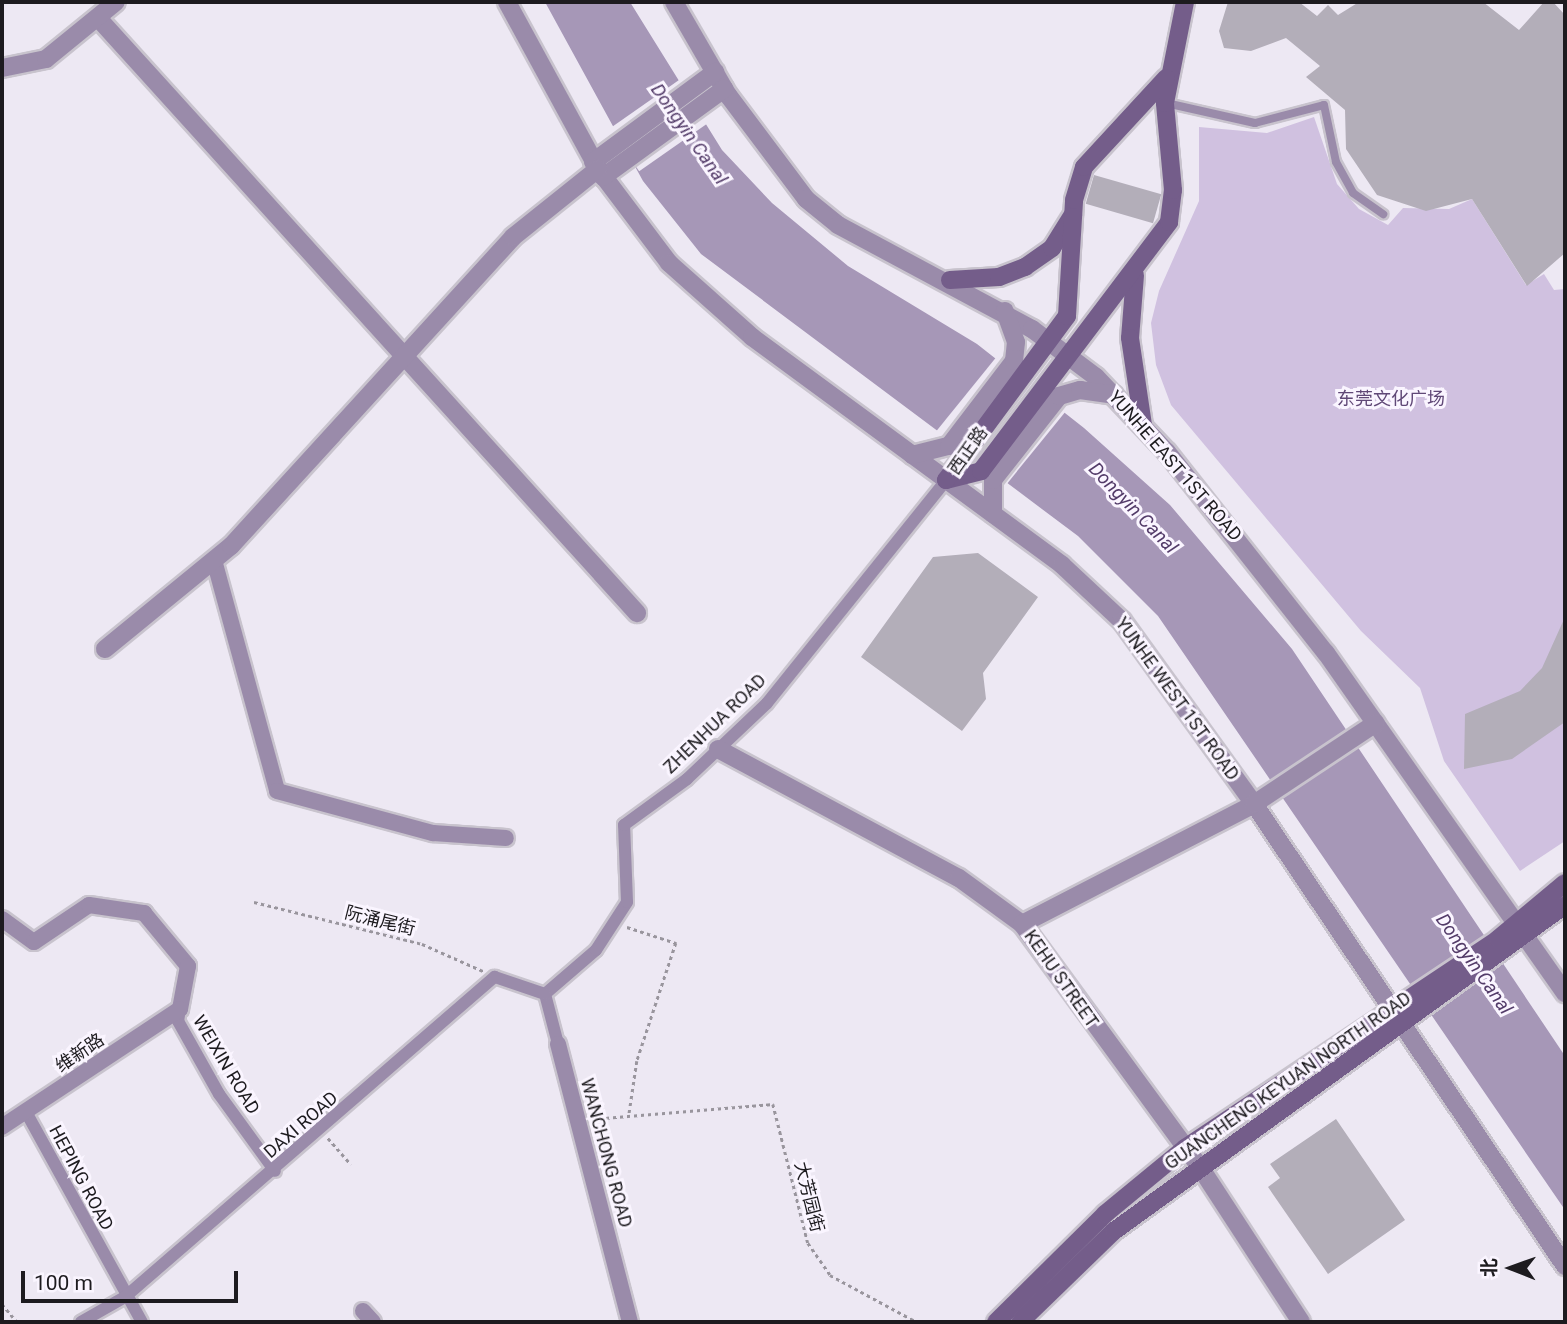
<!DOCTYPE html>
<html>
<head>
<meta charset="utf-8">
<style>
	body { margin:0 }
	#map { position:relative; width:1567px; height:1324px; overflow:hidden; background:#ede8f3; font-family:Roboto,"Noto Sans SC",sans-serif }
	div>[style] { position:absolute }
	[style*='--x'] { left:calc(var(--x)*1px); top:calc(var(--y)*1px); width:calc(var(--w)*1px); rotate:calc(var(--a)*1deg) }
	.green>* { inset:0; background:#d0c1e0 }
	.water>* { inset:0; background:#a697b7 }
	.pier>* { inset:0; background:#ede8f3; transform-origin:0 0 }
	.building>* { inset:0; background:#b3aeb9; transform-origin:0 0 }
	.path>* { height:2.5px; margin-top:-1.25px; transform-origin:0; background:repeating-linear-gradient(90deg,#99959d 0 3.5px,transparent 0 7px) }
	.roads { filter:drop-shadow(2px 0 #c8c3cd) drop-shadow(-2px 0 #c8c3cd) drop-shadow(0 2px #c8c3cd) drop-shadow(0 -2px #c8c3cd) }
	.service>* { height:8px; margin:-4px; padding:0 4px; transform-origin:4px; border-radius:4px; background:#9a8baa }
	.pedestrian>* { height:12px; margin:-6px; padding:0 6px; transform-origin:6px; border-radius:6px; background:#9a8baa }
	.minor>* { height:16px; margin:-8px; padding:0 8px; transform-origin:8px; border-radius:8px; background:#9a8baa }
	.tertiary>* { height:18px; margin:-9px; padding:0 9px; transform-origin:9px; border-radius:9px; background:#9a8baa }
	.secondary>* { height:18px; margin:-9px; padding:0 9px; transform-origin:9px; border-radius:9px; background:#745d8a }
	span { translate:-50% -50%; white-space:nowrap; text-align:center; line-height:1.15; -webkit-text-stroke:6px #faf5ff; paint-order:stroke }
	.park-label { font-size:18px; color:#604877 }
	.street-label { font-size:18px; color:#1d1b1f }
	.water-label { font-size:19px; color:#533b69; font-style:italic }
	.frame { position:absolute; inset:0; border:4px solid #1d1b1f; pointer-events:none }
	.north { position:absolute; left:1476px; top:1233px; width:70px; height:70px; -webkit-text-stroke:5px #faf5ff; paint-order:stroke; rotate:271deg; font-size:19px; font-weight:700; line-height:28px; text-align:center; color:#1d1b1f }
	.north::after { content:''; display:block; margin:auto; width:24px; height:32px; background:#1d1b1f; clip-path:polygon(50% 0,100% 100%,50% 72%,0 100%) }
	.scale { position:absolute; left:21px; top:1271px; width:217px; height:32px; box-sizing:border-box; border:4px solid #1d1b1f; border-top:0; padding-left:9px; font-size:21px; line-height:24px; white-space:nowrap; color:#1d1b1f; -webkit-text-stroke:5px #faf5ff; paint-order:stroke }
</style>
</head>
<body>
<div id="map">
	<div class="green">
		<div style="clip-path:polygon(1314px 117px,1337px 184px,1359px 209px,1388px 225px,1403px 208px,1449px 209px,1472px 199px,1526px 285px,1544px 274px,1554px 290px,1565px 289px,1565px 841px,1520px 871px,1444px 761px,1420px 688px,1361px 631px,1171px 405px,1156px 365px,1151px 323px,1159px 291px,1199px 201px,1199px 127px,1267px 133px)"></div>
	</div>
	<div class="water">
		<div style="clip-path:polygon(545px 2px,630px 2px,722px 150px,772px 203px,848px 266px,977px 344px,1084px 428px,1170px 505px,1292px 649px,1565px 1056px,1565px 1210px,1158px 616px,1078px 536px,701px 254px,643px 181px)"></div>
	</div>
	<div class="pier">
		<div style="left:679px;top:80px;width:52px;height:85px;rotate:55deg"></div>
		<div style="left:998px;top:355px;width:88px;height:102px;rotate:39deg"></div>
	</div>
	<div class="building">
		<div style="clip-path:polygon(1228px 2px,1299px 2px,1317px 16px,1328px 5px,1338px 15px,1359px 2px,1483px 2px,1519px 30px,1544px 2px,1553px 2px,1565px 15px,1565px 253px,1527px 286px,1472px 199px,1426px 211px,1377px 195px,1346px 149px,1345px 110px,1306px 77px,1320px 66px,1286px 38px,1251px 51px,1224px 48px,1219px 31px)"></div>
		<div style="left:1094px;top:175px;width:70px;height:30px;rotate:16deg"></div>
		<div style="clip-path:polygon(978px 553px,1038px 597px,983px 673px,986px 699px,962px 731px,861px 657px,933px 557px)"></div>
		<div style="clip-path:polygon(1565px 617px,1565px 722px,1512px 759px,1464px 769px,1465px 714px,1520px 691px,1542px 668px)"></div>
		<div style="clip-path:polygon(1336px 1119px,1405px 1220px,1328px 1274px,1268px 1187px,1280px 1178px,1270px 1164px)"></div>
	</div>
	<div class="path">
		<div style="--x:254;--y:902;--w:173;--a:14"></div>
		<div style="--x:422;--y:944;--w:67;--a:23.9"></div>
		<div style="--x:627;--y:927;--w:52;--a:18.1"></div>
		<div style="--x:676;--y:943;--w:124;--a:108.3"></div>
		<div style="--x:637;--y:1061;--w:55;--a:98.4"></div>
		<div style="--x:592;--y:1119;--w:182;--a:-4.7"></div>
		<div style="--x:773;--y:1104;--w:143;--a:75.9"></div>
		<div style="--x:808;--y:1243;--w:39;--a:55"></div>
		<div style="--x:830;--y:1275;--w:99;--a:28.4"></div>
		<div style="--x:328;--y:1138;--w:35;--a:49"></div>
		<div style="--x:2;--y:1304;--w:23;--a:50"></div>
	</div>
	<div class="roads">
		<div class="service">
			<div style="--x:1166;--y:103;--w:91;--a:12.7"></div>
			<div style="--x:1255;--y:123;--w:71;--a:-14.6"></div>
			<div style="--x:1324;--y:105;--w:58;--a:78.1"></div>
			<div style="--x:1336;--y:162;--w:35;--a:61"></div>
			<div style="--x:1353;--y:193;--w:37;--a:35"></div>
		</div>
		<div class="pedestrian">
			<div style="--x:545;--y:994;--w:67;--a:-40.8"></div>
			<div style="--x:596;--y:950;--w:57;--a:-57.1"></div>
			<div style="--x:627;--y:902;--w:77;--a:-92.2"></div>
			<div style="--x:624;--y:825;--w:78;--a:-36.1"></div>
			<div style="--x:687;--y:779;--w:110;--a:-43.5"></div>
			<div style="--x:767;--y:703;--w:286;--a:-51.2"></div>
			<div style="--x:545;--y:994;--w:52;--a:75.4"></div>
			<div style="--x:180;--y:1009;--w:12;--a:99"></div>
			<div style="--x:178;--y:1021;--w:84;--a:60.7"></div>
			<div style="--x:219;--y:1094;--w:95;--a:54"></div>
			<div style="--x:26;--y:1112;--w:240;--a:61.1"></div>
			<div style="--x:81;--y:1322;--w:51;--a:-29.6"></div>
			<div style="--x:125;--y:1297;--w:489;--a:-40.9"></div>
			<div style="--x:495;--y:977;--w:53;--a:18.8"></div>
		</div>
		<div class="minor">
			<div style="--x:214;--y:560;--w:239;--a:74.7"></div>
			<div style="--x:277;--y:791;--w:162;--a:15.1"></div>
			<div style="--x:433;--y:833;--w:73;--a:3.9"></div>
			<div style="--x:2;--y:919;--w:39;--a:36"></div>
			<div style="--x:34;--y:942;--w:66;--a:-33.9"></div>
			<div style="--x:89;--y:905;--w:56;--a:8.3"></div>
			<div style="--x:144;--y:913;--w:69;--a:50.3"></div>
			<div style="--x:188;--y:966;--w:44;--a:100.5"></div>
			<div style="--x:180;--y:1009;--w:214;--a:146.5"></div>
			<div style="--x:558;--y:1044;--w:287;--a:75.5"></div>
			<div style="--x:363;--y:1311;--w:15;--a:48"></div>
		</div>
		<div class="tertiary">
			<div style="--x:507;--y:2;--w:190;--a:61.4"></div>
			<div style="--x:598;--y:169;--w:118;--a:52.9"></div>
			<div style="--x:669;--y:263;--w:111;--a:41.7"></div>
			<div style="--x:752;--y:337;--w:385;--a:36.3"></div>
			<div style="--x:1062;--y:565;--w:82;--a:43"></div>
			<div style="--x:1122;--y:621;--w:226;--a:54.2"></div>
			<div style="--x:1254;--y:804;--w:557;--a:56.05"></div>
			<div style="--x:674;--y:2;--w:108;--a:59.9"></div>
			<div style="--x:728;--y:95;--w:130;--a:53.1"></div>
			<div style="--x:806;--y:199;--w:41;--a:39.1"></div>
			<div style="--x:838;--y:225;--w:220;--a:28.2"></div>
			<div style="--x:1032;--y:329;--w:80;--a:36.9"></div>
			<div style="--x:1096;--y:377;--w:103;--a:46.6"></div>
			<div style="--x:1167;--y:452;--w:256;--a:51.7"></div>
			<div style="--x:1326;--y:653;--w:416;--a:54.9"></div>
			<div style="--x:98;--y:18;--w:803;--a:47.83"></div>
			<div style="--x:2;--y:68;--w:45;--a:-11.6"></div>
			<div style="--x:46;--y:59;--w:90;--a:-39.2"></div>
			<div style="--x:593;--y:162;--w:152;--a:-36.4"></div>
			<div style="--x:603;--y:177;--w:150;--a:-36"></div>
			<div style="--x:912;--y:455;--w:38;--a:-14"></div>
			<div style="--x:949;--y:446;--w:107;--a:-52.6"></div>
			<div style="--x:1014;--y:361;--w:19;--a:-84"></div>
			<div style="--x:1016;--y:342;--w:33;--a:-110"></div>
			<div style="--x:993;--y:514;--w:34;--a:-90"></div>
			<div style="--x:993;--y:480;--w:107;--a:-51.8"></div>
			<div style="--x:1059;--y:396;--w:22;--a:-16"></div>
			<div style="--x:1080;--y:390;--w:34;--a:8"></div>
			<div style="--x:105;--y:649;--w:163;--a:-39.3"></div>
			<div style="--x:231;--y:546;--w:418;--a:-47.6"></div>
			<div style="--x:513;--y:237;--w:109;--a:-38.7"></div>
			<div style="--x:718;--y:749;--w:273;--a:28.2"></div>
			<div style="--x:959;--y:878;--w:78;--a:36.1"></div>
			<div style="--x:1022;--y:924;--w:301;--a:53.8"></div>
			<div style="--x:1200;--y:1167;--w:185;--a:56.9"></div>
			<div style="--x:1022;--y:924;--w:261;--a:-27.3"></div>
			<div style="--x:1254;--y:804;--w:146;--a:-33.6"></div>
		</div>
		<div class="secondary">
			<div style="--x:1135;--y:275;--w:63;--a:94.5"></div>
			<div style="--x:1130;--y:338;--w:88;--a:81.5"></div>
			<div style="--x:950;--y:280;--w:49;--a:-3.5"></div>
			<div style="--x:999;--y:277;--w:28;--a:-21"></div>
			<div style="--x:1025;--y:267;--w:33;--a:-35"></div>
			<div style="--x:1052;--y:248;--w:40;--a:-58"></div>
			<div style="--x:946;--y:480;--w:36;--a:-14"></div>
			<div style="--x:981;--y:471;--w:312;--a:-52.9"></div>
			<div style="--x:1169;--y:222;--w:32;--a:-83"></div>
			<div style="--x:1173;--y:190;--w:87;--a:-95.3"></div>
			<div style="--x:1165;--y:103;--w:103;--a:-78.8"></div>
			<div style="--x:946;--y:480;--w:204;--a:-53.6"></div>
			<div style="--x:1067;--y:316;--w:116;--a:-86.5"></div>
			<div style="--x:1074;--y:200;--w:34;--a:-73"></div>
			<div style="--x:1084;--y:167;--w:121;--a:-47.3"></div>
			<div style="--x:996;--y:1322;--w:153;--a:-44.7"></div>
			<div style="--x:1105;--y:1214;--w:104;--a:-39.5"></div>
			<div style="--x:1185;--y:1148;--w:376;--a:-33.7"></div>
			<div style="--x:1498;--y:939;--w:87;--a:-39.9"></div>
			<div style="--x:1020;--y:1322;--w:131;--a:-44.1"></div>
			<div style="--x:1114;--y:1231;--w:556;--a:-35.86"></div>
		</div>
	</div>
	<div class="park-label">
		<span style="left:1391px;top:399px">东莞文化广场</span>
	</div>
	<div class="street-label">
		<span style="left:968px;top:451px;rotate:-55deg">西正路</span>
		<span style="left:1175px;top:466px;rotate:49deg">YUNHE EAST 1ST ROAD</span>
		<span style="left:1177px;top:699px;rotate:54deg">YUNHE WEST 1ST ROAD</span>
		<span style="left:715px;top:724px;rotate:-44deg">ZHENHUA ROAD</span>
		<span style="left:380px;top:921px;rotate:14deg">阮涌尾街</span>
		<span style="left:1061px;top:979px;rotate:55deg">KEHU STREET</span>
		<span style="left:80px;top:1053px;rotate:-34deg">维新路</span>
		<span style="left:226px;top:1065px;rotate:59deg">WEIXIN ROAD</span>
		<span style="left:1288px;top:1081px;rotate:-35deg">GUANCHENG KEYUAN NORTH ROAD</span>
		<span style="left:301px;top:1125px;rotate:-41deg">DAXI ROAD</span>
		<span style="left:606px;top:1153px;rotate:75deg">WANCHONG ROAD</span>
		<span style="left:81px;top:1178px;rotate:62deg">HEPING ROAD</span>
		<span style="left:809px;top:1197px;rotate:76deg">大芳园街</span>
	</div>
	<div class="water-label">
		<span style="left:689px;top:134px;rotate:55deg">Dongyin Canal</span>
		<span style="left:1133px;top:508px;rotate:46deg">Dongyin Canal</span>
		<span style="left:1474px;top:964px;rotate:55deg">Dongyin Canal</span>
	</div>
	<div class="frame"></div>
	<div class="north">北</div>
	<div class="scale">100 m</div>
</div>
</body>
</html>
